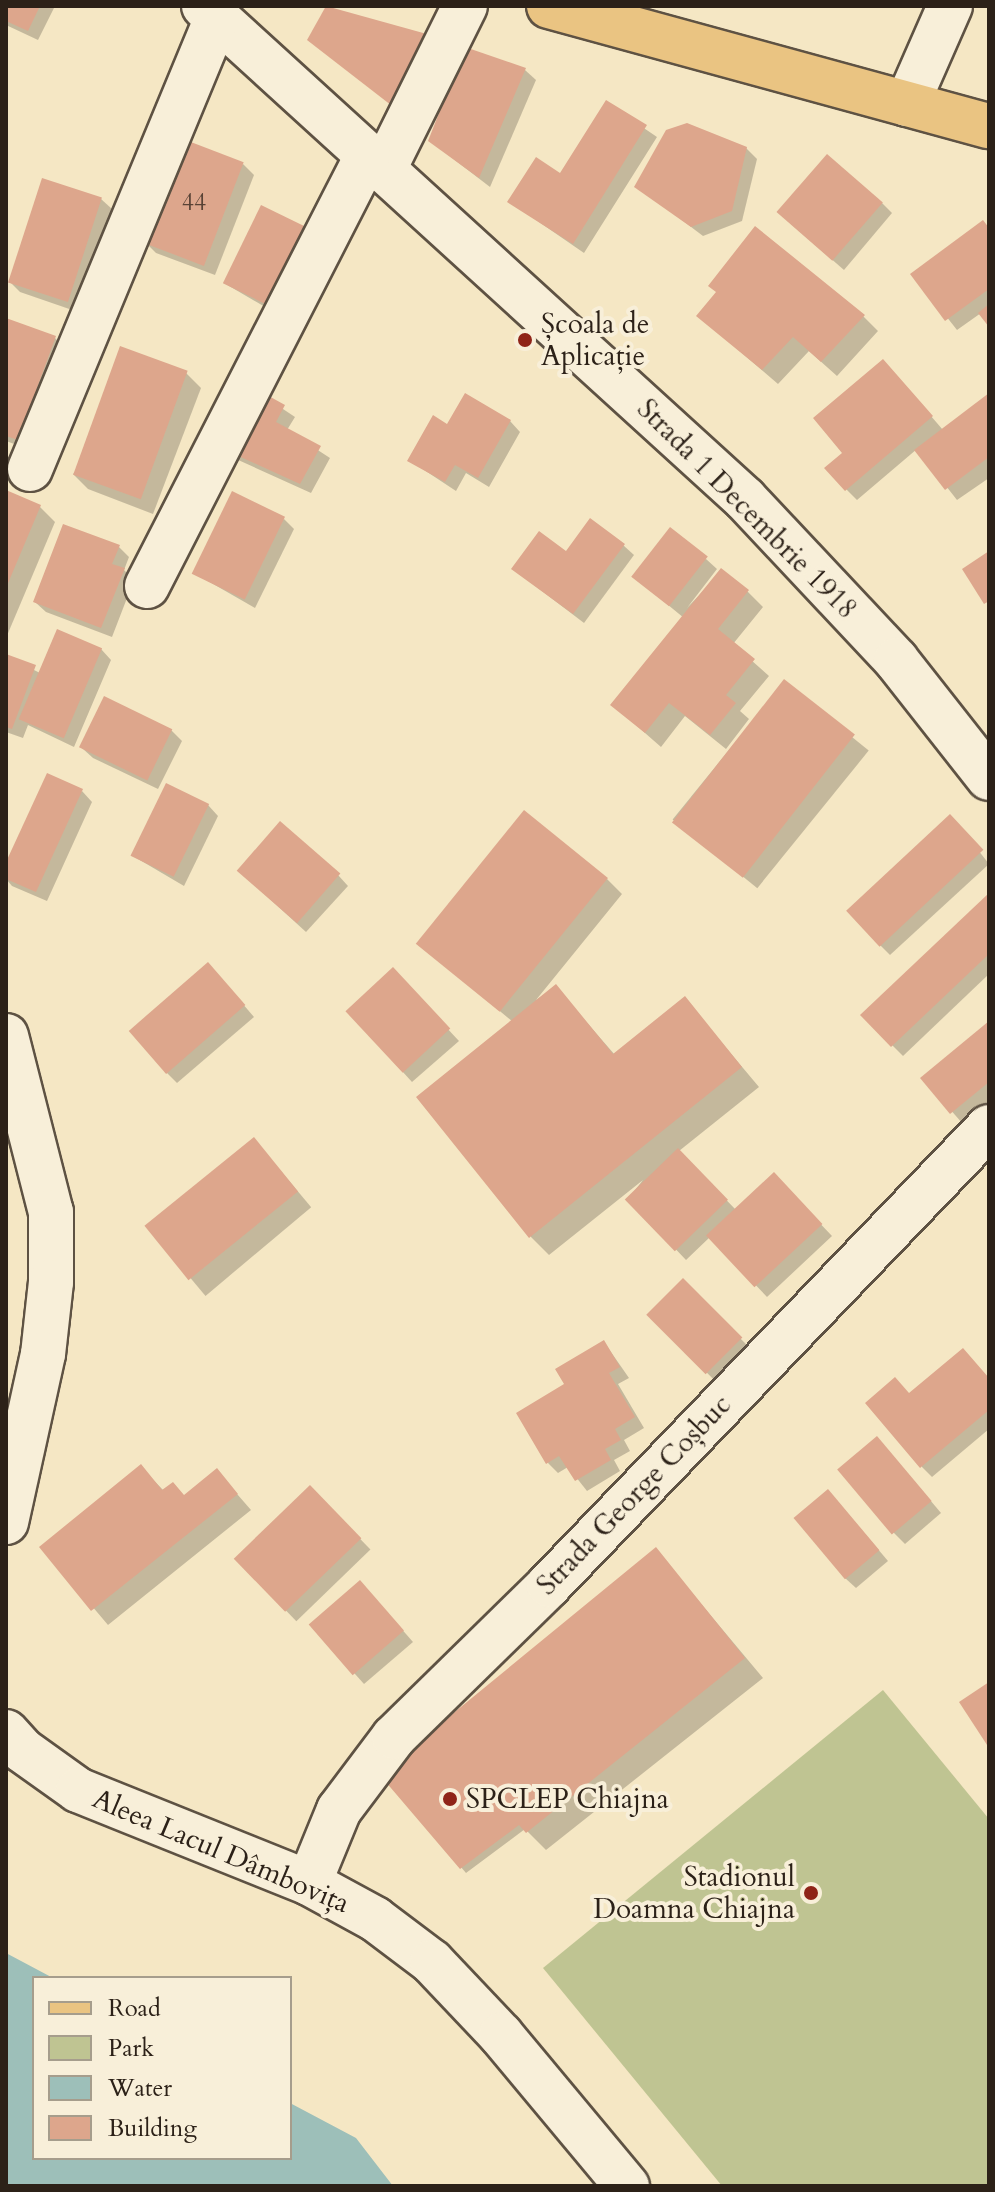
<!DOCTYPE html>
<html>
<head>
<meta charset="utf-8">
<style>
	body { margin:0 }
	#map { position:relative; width:995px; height:2192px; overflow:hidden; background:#f5e7c4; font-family:Cardo,serif }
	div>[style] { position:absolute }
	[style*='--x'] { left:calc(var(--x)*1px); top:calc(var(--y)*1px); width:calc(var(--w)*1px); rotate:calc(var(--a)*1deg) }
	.green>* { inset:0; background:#bfc492 }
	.water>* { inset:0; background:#9dbfb9 }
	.shadow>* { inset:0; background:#0003; transform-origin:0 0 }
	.building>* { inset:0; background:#dda68c; transform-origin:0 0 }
	.roads { filter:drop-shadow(2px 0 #5e5243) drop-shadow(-2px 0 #5e5243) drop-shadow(0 2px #5e5243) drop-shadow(0 -2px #5e5243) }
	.minor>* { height:44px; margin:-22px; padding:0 22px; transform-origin:22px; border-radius:22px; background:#f8efd9 }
	.major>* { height:44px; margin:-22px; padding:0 22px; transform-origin:22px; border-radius:22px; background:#eac482 }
	.dots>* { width:22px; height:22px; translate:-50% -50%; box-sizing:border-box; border:4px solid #f8efd9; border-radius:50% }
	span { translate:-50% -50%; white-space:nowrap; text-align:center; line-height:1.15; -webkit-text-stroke:8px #f8efd9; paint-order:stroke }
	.number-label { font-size:24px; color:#584235 }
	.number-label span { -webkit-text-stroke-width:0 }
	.poi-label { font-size:28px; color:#2c2118 }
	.left { translate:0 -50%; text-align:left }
	.right { translate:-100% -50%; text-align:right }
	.street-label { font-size:28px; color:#2c2118 }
	.frame { position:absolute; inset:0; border:8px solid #2c2118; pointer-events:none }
	.legend { position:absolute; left:32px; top:1976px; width:260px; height:184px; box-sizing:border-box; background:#f8efd9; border:2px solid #a69d8c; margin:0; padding:10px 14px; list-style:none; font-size:24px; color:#2c2118 }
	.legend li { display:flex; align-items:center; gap:16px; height:40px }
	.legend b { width:40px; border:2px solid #a69d8c }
</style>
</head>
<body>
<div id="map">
	<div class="green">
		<div style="clip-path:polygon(883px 1690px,989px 1819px,989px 2186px,722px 2186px,543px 1968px)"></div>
	</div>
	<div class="water">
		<div style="clip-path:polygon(6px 1953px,53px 1978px,34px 1978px,34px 2158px,290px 2158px,290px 2103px,356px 2138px,393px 2186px,6px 2186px)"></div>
	</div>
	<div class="shadow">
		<div style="clip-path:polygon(6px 6px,55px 6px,38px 40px,6px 25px)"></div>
		<div style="clip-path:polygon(466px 50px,525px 70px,536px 80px,490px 187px,430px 141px)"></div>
		<div style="clip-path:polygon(607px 103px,657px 137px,584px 253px,510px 202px,561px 175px)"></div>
		<div style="clip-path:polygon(746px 148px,757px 159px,742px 221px,703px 236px,637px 186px)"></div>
		<div style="clip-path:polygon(243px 164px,254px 175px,215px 275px,156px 253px,145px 242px)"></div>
		<div style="clip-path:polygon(101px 199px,112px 209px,78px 312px,20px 292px,10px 282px)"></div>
		<div style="clip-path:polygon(882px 203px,892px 213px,844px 270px,790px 223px)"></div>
		<div style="clip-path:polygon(989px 228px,989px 323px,981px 313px,957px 330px,913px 274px)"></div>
		<div style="clip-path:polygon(322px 242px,284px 318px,224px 283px)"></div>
		<div style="clip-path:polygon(699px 316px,863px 316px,878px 331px,837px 376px,809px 351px,778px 384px)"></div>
		<div style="clip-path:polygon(6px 320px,55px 338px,65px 349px,28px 449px,6px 441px)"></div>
		<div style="clip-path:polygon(893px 372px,943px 430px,989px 395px,989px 478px,957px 500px,917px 449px,857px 500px,847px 490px,827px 468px,845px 453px)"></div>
		<div style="clip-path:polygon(186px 373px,201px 388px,153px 514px,88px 489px,73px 474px)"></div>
		<div style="clip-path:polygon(256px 391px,295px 417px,287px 430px,330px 458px,311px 493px,236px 459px)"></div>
		<div style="clip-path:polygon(510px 421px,520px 432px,489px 487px,466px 473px,456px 491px,409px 460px,448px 426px)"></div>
		<div style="clip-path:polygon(6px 492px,40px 507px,55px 522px,6px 638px)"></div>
		<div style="clip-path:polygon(284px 519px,294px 529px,255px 608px,194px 573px)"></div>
		<div style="clip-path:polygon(623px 545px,634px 555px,584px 623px,513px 569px,566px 553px)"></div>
		<div style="clip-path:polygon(119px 547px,129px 557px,124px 570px,134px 580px,112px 637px,46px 612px,35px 602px)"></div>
		<div style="clip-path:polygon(706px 559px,717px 569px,687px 608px,722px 571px,748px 592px,763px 607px,733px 644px,769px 676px,740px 711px,749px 719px,726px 749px,685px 716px,661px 747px,613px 705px,684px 618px,634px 577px)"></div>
		<div style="clip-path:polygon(101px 649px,111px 660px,74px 747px,28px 725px,23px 738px,6px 732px,6px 656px,40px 673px)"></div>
		<div style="left:784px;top:682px;width:109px;height:177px;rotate:39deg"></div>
		<div style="clip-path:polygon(171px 730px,182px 741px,158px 789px,93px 758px,82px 748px)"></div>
		<div style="clip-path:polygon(82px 791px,92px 802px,47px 901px,12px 886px,6px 879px,6px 867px)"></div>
		<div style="clip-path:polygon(208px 805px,218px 816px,184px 886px,133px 856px)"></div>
		<div style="clip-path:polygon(960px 827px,989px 864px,890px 955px,879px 944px)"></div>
		<div style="clip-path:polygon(338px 875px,348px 886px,306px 932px,249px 880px)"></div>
		<div style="clip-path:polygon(607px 879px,622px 894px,536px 1000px,556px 987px,615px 1055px,685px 999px,759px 1087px,679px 1151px,736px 1210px,774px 1175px,832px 1236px,767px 1297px,710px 1237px,686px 1260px,628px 1199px,643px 1180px,549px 1255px,531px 1237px,513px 1022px,419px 944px)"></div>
		<div style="clip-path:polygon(989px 896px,989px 974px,903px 1056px,863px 1016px)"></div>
		<div style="clip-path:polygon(218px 975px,254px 1017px,177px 1083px,166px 1072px)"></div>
		<div style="clip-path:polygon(403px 981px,459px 1041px,412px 1082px,348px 1012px)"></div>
		<div style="clip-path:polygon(989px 1023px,989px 1101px,962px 1123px,923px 1078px)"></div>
		<div style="left:254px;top:1139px;width:89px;height:138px;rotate:50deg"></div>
		<div style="left:683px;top:1281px;width:96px;height:48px;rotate:45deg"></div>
		<div style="clip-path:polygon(604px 1342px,629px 1378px,618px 1384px,644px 1428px,624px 1440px,630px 1451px,614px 1460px,620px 1471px,587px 1491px,568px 1467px,558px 1473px,548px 1463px,567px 1385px)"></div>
		<div style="clip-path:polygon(989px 1379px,989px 1429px,932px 1477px,922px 1467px,910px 1395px)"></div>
		<div style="clip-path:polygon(887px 1449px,941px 1513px,905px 1544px,894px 1533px)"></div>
		<div style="clip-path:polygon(141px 1467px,164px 1491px,185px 1497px,217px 1471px,251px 1510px,108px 1625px,42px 1547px)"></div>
		<div style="left:310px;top:1487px;width:87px;height:103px;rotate:46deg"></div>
		<div style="clip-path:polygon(838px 1502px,888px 1561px,856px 1588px,845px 1578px)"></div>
		<div style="clip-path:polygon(656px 1550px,763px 1678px,546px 1850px,525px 1829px,466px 1873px,382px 1774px)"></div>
		<div style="clip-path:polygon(370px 1593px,413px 1642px,364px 1684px,311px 1625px)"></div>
	</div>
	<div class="building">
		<div style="clip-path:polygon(6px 6px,40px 6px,28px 31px,6px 21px)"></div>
		<div style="clip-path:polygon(326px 6px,434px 36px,396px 109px,307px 40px)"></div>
		<div style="clip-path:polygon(465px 47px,526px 68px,479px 178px,428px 141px)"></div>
		<div style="clip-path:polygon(606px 100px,647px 125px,573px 244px,507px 202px,536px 157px,560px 173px)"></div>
		<div style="clip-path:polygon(687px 123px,747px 147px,732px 211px,691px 227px,634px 187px,666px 130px)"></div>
		<div style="left:183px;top:139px;width:65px;height:111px;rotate:21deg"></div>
		<div style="left:827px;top:154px;width:74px;height:77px;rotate:41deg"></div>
		<div style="left:42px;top:178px;width:63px;height:110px;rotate:18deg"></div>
		<div style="left:261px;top:205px;width:57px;height:87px;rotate:26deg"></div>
		<div style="clip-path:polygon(983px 220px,989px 228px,989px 289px,945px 321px,910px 274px)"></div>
		<div style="clip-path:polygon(755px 226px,865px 315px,821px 362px,793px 337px,762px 370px,696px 316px,716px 292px,708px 286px)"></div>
		<div style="clip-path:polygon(989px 304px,989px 327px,978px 313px)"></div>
		<div style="clip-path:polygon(6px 318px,56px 336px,18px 440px,6px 436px)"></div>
		<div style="left:120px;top:346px;width:72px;height:137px;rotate:20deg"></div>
		<div style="clip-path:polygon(883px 359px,933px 416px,845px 491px,824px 468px,842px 453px,813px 418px)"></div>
		<div style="clip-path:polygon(256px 389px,285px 405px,276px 422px,321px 446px,300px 484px,223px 449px)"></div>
		<div style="clip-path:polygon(465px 393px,511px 420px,478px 478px,455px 465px,445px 482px,407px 461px,433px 415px,447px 424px)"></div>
		<div style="clip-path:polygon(989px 393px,989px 457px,945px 490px,914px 450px)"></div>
		<div style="clip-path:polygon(6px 490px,41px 505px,6px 588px)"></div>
		<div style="left:232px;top:491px;width:59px;height:92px;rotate:26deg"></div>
		<div style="clip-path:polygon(590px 518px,625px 544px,573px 614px,511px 569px,539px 531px,566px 551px)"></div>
		<div style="clip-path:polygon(63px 524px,120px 545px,112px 564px,125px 568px,101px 628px,33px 602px)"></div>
		<div style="left:670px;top:527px;width:48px;height:63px;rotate:38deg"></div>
		<div style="clip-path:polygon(989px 551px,989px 601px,984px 604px,962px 569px)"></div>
		<div style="clip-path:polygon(721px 568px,749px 590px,718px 629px,755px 659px,726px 695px,736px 703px,710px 735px,669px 703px,645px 733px,610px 705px)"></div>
		<div style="left:57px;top:629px;width:49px;height:98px;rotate:23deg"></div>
		<div style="clip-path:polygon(6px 654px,36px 665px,12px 729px,6px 727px)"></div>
		<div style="left:784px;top:679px;width:90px;height:182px;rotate:38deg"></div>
		<div style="left:104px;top:696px;width:76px;height:57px;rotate:26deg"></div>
		<div style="clip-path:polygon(47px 773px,83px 789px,36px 892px,6px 879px,6px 862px)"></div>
		<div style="left:166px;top:783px;width:48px;height:81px;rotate:26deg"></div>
		<div style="left:524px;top:810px;width:108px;height:172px;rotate:39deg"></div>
		<div style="left:950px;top:814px;width:49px;height:142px;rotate:47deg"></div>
		<div style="left:280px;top:821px;width:80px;height:66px;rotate:41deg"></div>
		<div style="clip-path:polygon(989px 893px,989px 954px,891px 1047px,860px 1015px)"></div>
		<div style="left:208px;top:962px;width:57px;height:105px;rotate:49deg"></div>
		<div style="left:393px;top:967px;width:84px;height:65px;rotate:47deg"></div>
		<div style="clip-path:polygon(556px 984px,613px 1054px,685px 996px,742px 1067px,529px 1238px,416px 1097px)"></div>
		<div style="clip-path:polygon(989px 1021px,989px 1082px,950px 1114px,920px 1078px)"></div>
		<div style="left:254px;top:1137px;width:70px;height:141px;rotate:51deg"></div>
		<div style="left:678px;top:1148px;width:72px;height:74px;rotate:46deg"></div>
		<div style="left:774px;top:1172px;width:71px;height:93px;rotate:47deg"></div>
		<div style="left:683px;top:1278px;width:84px;height:52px;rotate:45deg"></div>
		<div style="clip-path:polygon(604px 1340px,620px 1367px,609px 1373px,635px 1417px,615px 1429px,621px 1440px,605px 1449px,611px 1460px,575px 1481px,559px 1456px,546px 1464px,516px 1413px,564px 1384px,555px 1369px)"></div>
		<div style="clip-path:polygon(963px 1348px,989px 1378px,989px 1410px,920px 1468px,865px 1403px,895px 1377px,909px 1393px)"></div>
		<div style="left:877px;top:1436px;width:85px;height:52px;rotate:50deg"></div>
		<div style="clip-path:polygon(141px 1464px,162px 1490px,173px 1482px,184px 1495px,217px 1468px,238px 1494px,91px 1611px,39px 1547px)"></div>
		<div style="left:310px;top:1485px;width:74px;height:106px;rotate:46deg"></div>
		<div style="left:828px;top:1489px;width:80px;height:45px;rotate:50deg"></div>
		<div style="clip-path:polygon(656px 1547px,745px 1658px,526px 1833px,519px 1825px,460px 1869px,379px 1774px)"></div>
		<div style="left:360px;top:1580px;width:67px;height:68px;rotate:49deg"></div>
		<div style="clip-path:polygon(989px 1682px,989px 1748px,959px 1702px)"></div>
	</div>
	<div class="roads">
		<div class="minor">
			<div style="--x:204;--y:6;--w:732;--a:42.34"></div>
			<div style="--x:745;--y:499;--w:221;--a:46.8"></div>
			<div style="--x:896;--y:660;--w:150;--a:51.8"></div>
			<div style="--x:907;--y:104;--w:107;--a:-66.3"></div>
			<div style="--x:384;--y:169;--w:182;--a:-63.6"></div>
			<div style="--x:30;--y:469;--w:488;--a:-67.5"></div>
			<div style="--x:147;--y:586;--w:485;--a:-62.9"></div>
			<div style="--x:6;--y:1036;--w:182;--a:75.7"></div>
			<div style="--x:51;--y:1212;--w:70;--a:90"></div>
			<div style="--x:51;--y:1282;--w:72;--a:96.3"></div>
			<div style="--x:43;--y:1354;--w:172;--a:102.4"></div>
			<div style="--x:6;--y:1732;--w:24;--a:48"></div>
			<div style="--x:22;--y:1750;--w:69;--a:35.5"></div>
			<div style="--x:78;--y:1790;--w:249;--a:21.9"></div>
			<div style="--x:309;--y:1883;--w:75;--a:28.6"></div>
			<div style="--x:375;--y:1919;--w:71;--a:37"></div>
			<div style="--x:432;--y:1962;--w:100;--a:46.6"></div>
			<div style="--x:501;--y:2035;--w:197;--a:50.2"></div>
			<div style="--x:309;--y:1883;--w:79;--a:-67.7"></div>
			<div style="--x:339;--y:1810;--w:91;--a:-53"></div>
			<div style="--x:394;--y:1737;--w:217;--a:-44.4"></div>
			<div style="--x:549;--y:1585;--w:635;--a:-46.15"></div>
		</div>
		<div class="major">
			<div style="--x:549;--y:6;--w:456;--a:15.3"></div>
		</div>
	</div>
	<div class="dots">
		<div style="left:525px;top:340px;background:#8f2418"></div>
		<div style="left:450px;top:1799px;background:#8f2418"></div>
		<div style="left:811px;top:1893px;background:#8f2418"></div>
	</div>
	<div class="number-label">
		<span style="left:194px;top:203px">44</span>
	</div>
	<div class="poi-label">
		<span class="left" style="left:541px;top:340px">Școala de<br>Aplicație</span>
		<span class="left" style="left:466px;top:1799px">SPCLEP Chiajna</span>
		<span class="right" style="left:795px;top:1893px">Stadionul<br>Doamna Chiajna</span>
	</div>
	<div class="street-label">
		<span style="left:747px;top:509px;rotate:45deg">Strada 1 Decembrie 1918</span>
		<span style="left:634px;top:1495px;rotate:-46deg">Strada George Coșbuc</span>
		<span style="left:221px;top:1851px;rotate:23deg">Aleea Lacul Dâmbovița</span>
	</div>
	<div class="frame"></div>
	<ul class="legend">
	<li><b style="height:10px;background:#eac482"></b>Road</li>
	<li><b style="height:22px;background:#bfc492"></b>Park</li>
	<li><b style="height:22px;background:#9dbfb9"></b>Water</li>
	<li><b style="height:22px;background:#dda68c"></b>Building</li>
	</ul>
</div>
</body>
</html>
